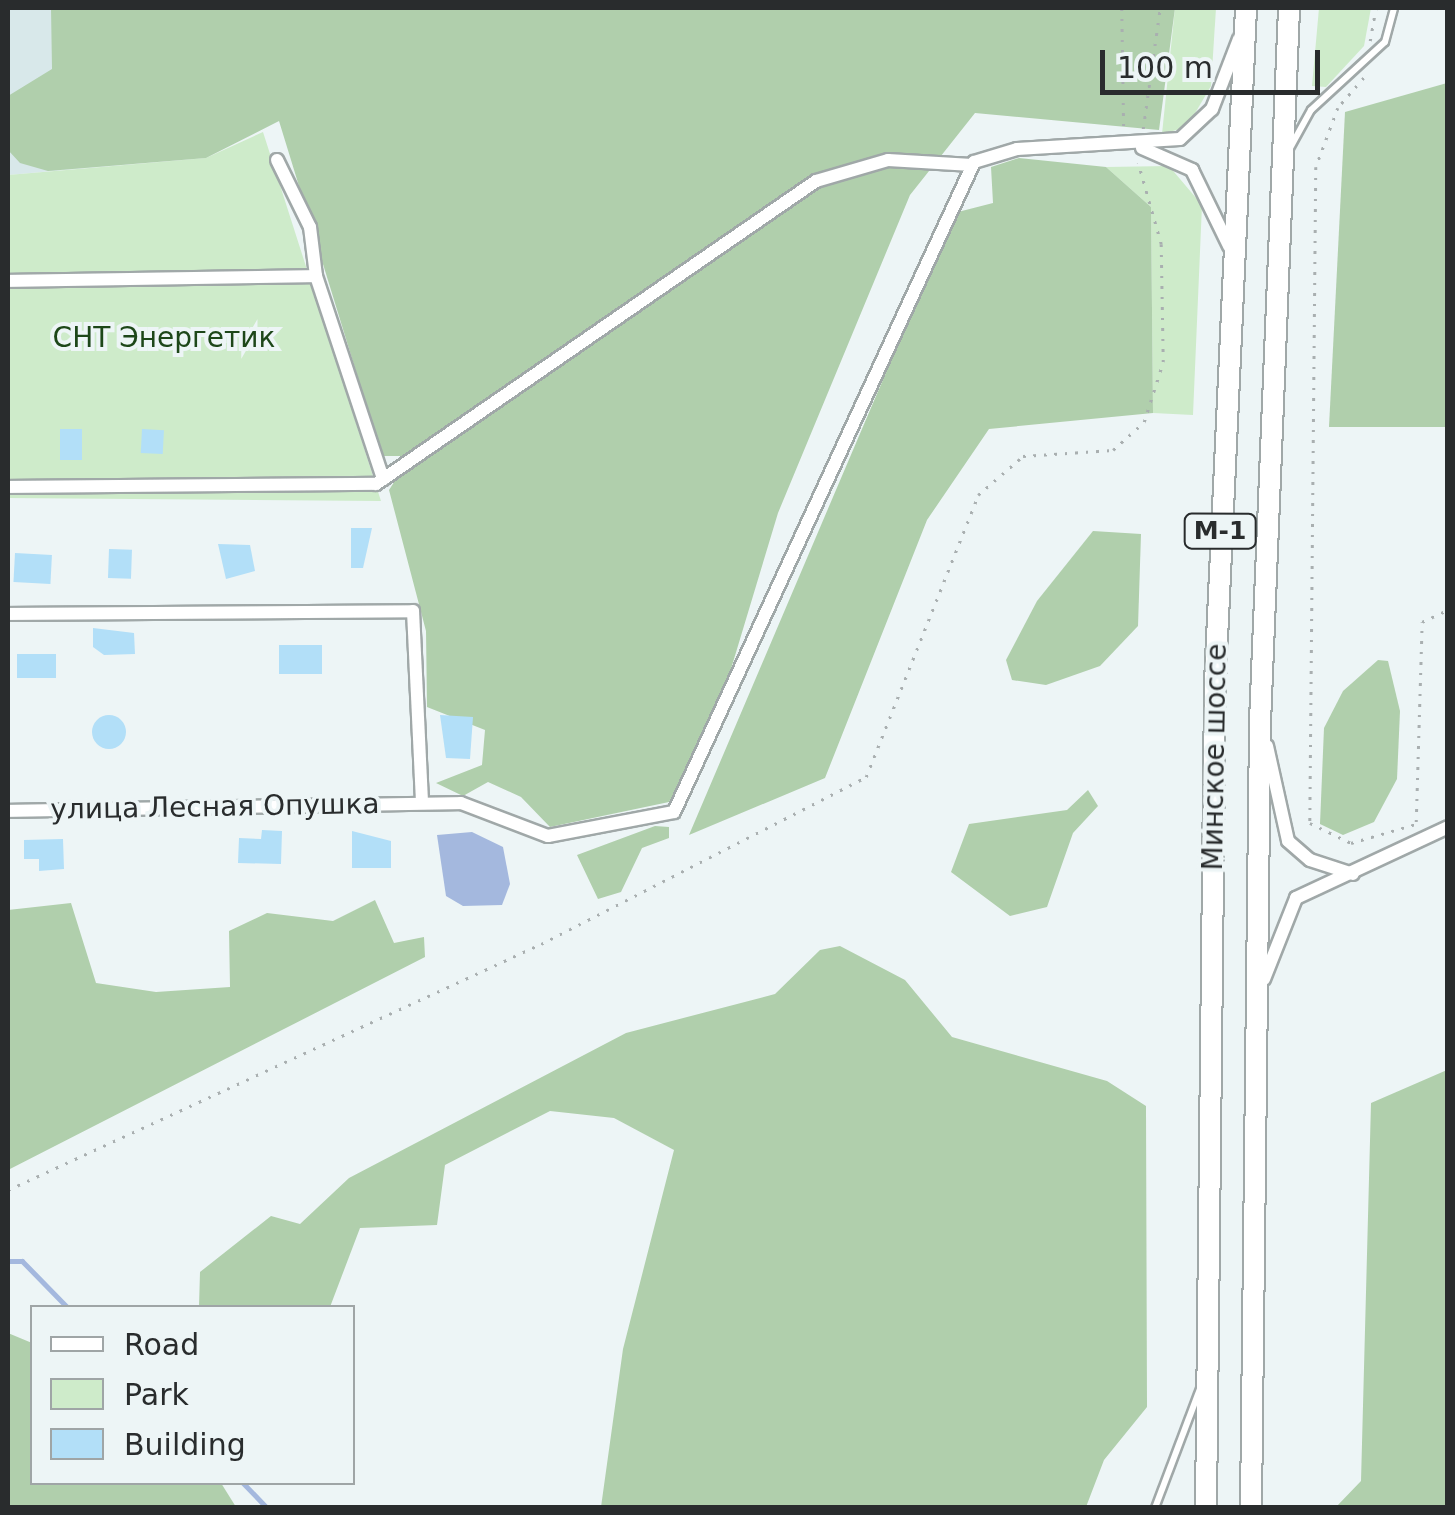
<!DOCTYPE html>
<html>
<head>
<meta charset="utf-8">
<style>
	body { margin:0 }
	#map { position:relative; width:1455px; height:1515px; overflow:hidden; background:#edf5f6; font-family:"DejaVu Sans",sans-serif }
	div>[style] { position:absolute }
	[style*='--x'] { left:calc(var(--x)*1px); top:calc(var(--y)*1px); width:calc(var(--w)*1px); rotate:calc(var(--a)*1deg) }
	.built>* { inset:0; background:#d8e8ea }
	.green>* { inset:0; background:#ceebca }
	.forest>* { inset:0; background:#b0cfac }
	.water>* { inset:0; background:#a4b8de }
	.stream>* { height:5px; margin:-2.5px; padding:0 2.5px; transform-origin:2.5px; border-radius:2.5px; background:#a4b8de }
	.building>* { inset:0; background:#b2dff8; transform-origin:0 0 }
	.round { border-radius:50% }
	.path>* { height:2.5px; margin-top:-1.25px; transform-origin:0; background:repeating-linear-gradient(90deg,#a9afb0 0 2.5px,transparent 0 10.5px) }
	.roads { filter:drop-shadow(2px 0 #a0a8a8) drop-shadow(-2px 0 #a0a8a8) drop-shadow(0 2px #a0a8a8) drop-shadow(0 -2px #a0a8a8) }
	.service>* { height:6px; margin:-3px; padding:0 3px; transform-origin:3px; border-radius:3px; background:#fff }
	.minor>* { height:12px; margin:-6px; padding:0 6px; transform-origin:6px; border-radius:6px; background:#fff }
	.trunk>* { height:20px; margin:-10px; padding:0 10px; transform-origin:10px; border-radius:10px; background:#fff }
	span { translate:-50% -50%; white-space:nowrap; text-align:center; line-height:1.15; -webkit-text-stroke:8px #edf5f6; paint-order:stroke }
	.shield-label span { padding:2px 8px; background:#edf5f6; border:2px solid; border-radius:8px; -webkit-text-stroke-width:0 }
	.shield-label { font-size:25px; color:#292c2d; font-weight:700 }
	.park-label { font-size:28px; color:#1d4719 }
	.street-label { font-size:28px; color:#292c2d }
	.frame { position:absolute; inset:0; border:10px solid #292c2d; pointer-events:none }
	.legend { position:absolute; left:30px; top:1305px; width:325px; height:180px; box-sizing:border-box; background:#edf5f6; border:2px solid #9fa5a6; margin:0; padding:12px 18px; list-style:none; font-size:30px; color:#292c2d }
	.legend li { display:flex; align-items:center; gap:20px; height:50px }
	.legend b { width:50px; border:2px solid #9fa5a6 }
	.scale { position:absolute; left:1100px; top:50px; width:220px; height:45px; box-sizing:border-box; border:5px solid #292c2d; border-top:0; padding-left:12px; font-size:30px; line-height:35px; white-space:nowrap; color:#292c2d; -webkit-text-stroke:8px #edf5f6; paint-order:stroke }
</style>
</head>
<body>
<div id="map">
	<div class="built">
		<div style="clip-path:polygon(8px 8px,109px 8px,131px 164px,8px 175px)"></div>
	</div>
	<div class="green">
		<div style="clip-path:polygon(1175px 8px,1216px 8px,1211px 86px,1187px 127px,1162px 134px)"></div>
		<div style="clip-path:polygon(1319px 8px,1371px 8px,1364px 46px,1326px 87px,1312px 86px)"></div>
		<div style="clip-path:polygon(263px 132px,381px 501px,8px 498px,8px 175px,206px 158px)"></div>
		<div style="clip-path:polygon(1169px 166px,1202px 205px,1193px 415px,1153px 413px,1151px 207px,1106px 167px)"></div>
	</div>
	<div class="forest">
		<div style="clip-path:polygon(51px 8px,1175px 8px,1159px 130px,975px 113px,910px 195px,778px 513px,715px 722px,669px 802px,550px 827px,521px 797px,488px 782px,463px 796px,436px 783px,482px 765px,485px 730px,427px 707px,426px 631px,389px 490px,411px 456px,382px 456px,279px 121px,206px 158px,48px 171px,20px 163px,8px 150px,8px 96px,52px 69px)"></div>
		<div style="clip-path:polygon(1447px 83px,1447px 427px,1329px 427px,1345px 112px)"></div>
		<div style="clip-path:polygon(1019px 158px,1106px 167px,1151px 207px,1153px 413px,989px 429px,927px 520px,825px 778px,689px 835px,954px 213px,993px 203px,991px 167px)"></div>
		<div style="clip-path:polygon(1093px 531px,1141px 534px,1138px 626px,1100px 666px,1046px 685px,1012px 680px,1006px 660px,1037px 601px)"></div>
		<div style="clip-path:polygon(1378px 660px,1388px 661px,1400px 711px,1397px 779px,1374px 822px,1343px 835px,1320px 824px,1324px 728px,1343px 691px)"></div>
		<div style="clip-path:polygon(1088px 790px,1098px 806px,1073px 833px,1047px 907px,1010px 916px,951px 872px,969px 824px,1067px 810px)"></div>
		<div style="clip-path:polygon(655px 826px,669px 827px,669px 838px,642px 848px,621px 892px,598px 899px,577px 855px)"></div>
		<div style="clip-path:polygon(375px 900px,394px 943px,424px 937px,425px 957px,8px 1170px,8px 910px,71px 903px,96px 983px,156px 992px,230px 987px,229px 931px,267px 913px,333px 921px)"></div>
		<div style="clip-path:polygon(840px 946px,905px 980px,952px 1037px,1107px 1081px,1146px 1106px,1147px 1407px,1104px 1460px,1086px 1507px,601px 1507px,623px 1349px,674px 1150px,614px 1118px,550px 1111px,445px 1165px,437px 1225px,360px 1228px,330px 1307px,199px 1307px,200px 1272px,271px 1216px,300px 1224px,349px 1178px,626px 1033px,775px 994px,820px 950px)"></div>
		<div style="clip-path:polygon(1447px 1070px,1447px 1507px,1336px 1507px,1361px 1481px,1371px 1103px)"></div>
		<div style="clip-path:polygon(8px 1333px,32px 1343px,32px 1482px,221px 1483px,236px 1507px,8px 1507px)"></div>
	</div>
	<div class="water">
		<div style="clip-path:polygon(472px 832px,503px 847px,510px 884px,502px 905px,463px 906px,446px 896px,437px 835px)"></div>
	</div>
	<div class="stream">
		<div style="--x:8;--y:1261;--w:14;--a:0"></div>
		<div style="--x:22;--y:1261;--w:66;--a:45.6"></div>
		<div style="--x:242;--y:1482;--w:36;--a:46"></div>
	</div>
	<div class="building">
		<div style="left:60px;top:429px;width:22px;height:31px"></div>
		<div style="left:142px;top:429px;width:22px;height:24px;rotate:3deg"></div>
		<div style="clip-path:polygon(351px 528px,372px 528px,363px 568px,351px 568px)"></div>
		<div style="clip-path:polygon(218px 544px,250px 545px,255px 571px,226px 579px)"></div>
		<div style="left:109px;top:549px;width:23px;height:29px;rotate:2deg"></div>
		<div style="left:15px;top:553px;width:37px;height:29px;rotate:3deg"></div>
		<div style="clip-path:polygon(93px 628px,134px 633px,135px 654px,104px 655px,93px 647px)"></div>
		<div style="left:322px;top:645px;width:29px;height:43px;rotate:90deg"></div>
		<div style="left:17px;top:654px;width:39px;height:24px"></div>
		<div class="round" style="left:92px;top:715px;width:34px;height:34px"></div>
		<div style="clip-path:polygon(440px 715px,473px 717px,470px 759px,446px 758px)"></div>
		<div style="clip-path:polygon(262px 830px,282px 831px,281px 864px,238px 863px,239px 838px,261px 839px)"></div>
		<div style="clip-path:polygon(352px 831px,391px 841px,391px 868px,352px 868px)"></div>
		<div style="clip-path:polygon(63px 839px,64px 869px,39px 871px,39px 859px,24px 859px,24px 840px)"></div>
	</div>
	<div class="path">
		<div style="--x:1122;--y:8;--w:123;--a:89.1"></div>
		<div style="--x:1370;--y:41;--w:34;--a:-80"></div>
		<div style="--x:1364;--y:78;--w:40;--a:131"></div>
		<div style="--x:1338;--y:108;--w:63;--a:110.4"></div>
		<div style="--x:1316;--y:167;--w:656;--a:90.52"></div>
		<div style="--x:1310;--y:823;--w:46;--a:26"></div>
		<div style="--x:1351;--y:843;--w:68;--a:-16.3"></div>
		<div style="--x:1143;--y:129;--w:122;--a:-82"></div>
		<div style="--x:1416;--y:822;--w:200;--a:-88.3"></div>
		<div style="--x:1422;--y:622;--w:29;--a:-25"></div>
		<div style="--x:8;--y:1190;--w:587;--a:-24.78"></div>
		<div style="--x:541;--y:944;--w:365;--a:-27.2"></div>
		<div style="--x:866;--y:777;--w:303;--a:-68.3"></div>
		<div style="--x:978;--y:495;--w:60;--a:-40.9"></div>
		<div style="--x:1023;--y:456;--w:90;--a:-3.8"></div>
		<div style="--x:1113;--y:450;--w:42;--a:-42.1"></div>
		<div style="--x:1144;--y:422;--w:63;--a:-72.4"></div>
		<div style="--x:1163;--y:362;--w:118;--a:-91"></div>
		<div style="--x:1161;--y:244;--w:84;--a:-105.9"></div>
	</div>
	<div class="roads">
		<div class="service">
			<div style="--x:1290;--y:148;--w:43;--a:-61.1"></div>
			<div style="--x:1311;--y:110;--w:100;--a:-42.6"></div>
			<div style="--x:1385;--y:42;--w:35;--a:-75"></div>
			<div style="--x:1155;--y:1508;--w:127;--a:-69.3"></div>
		</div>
		<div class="minor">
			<div style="--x:1142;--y:148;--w:55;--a:23.7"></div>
			<div style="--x:1192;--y:170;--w:85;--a:64"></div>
			<div style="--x:277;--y:160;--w:75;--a:63.8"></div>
			<div style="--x:310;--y:227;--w:49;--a:83"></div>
			<div style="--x:316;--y:276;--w:214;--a:71.7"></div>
			<div style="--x:8;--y:281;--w:308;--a:-0.9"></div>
			<div style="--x:8;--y:487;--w:368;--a:-0.5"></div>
			<div style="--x:376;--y:484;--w:534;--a:-34.55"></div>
			<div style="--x:816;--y:181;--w:75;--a:-16.3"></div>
			<div style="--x:888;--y:160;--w:84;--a:3.4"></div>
			<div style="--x:8;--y:614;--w:405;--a:-0.4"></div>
			<div style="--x:413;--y:611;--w:192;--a:87.3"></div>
			<div style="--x:1267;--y:746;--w:97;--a:77.5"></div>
			<div style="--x:1288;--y:841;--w:29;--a:41"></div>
			<div style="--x:1310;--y:860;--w:45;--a:18"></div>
			<div style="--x:8;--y:811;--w:453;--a:-1"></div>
			<div style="--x:461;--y:803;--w:93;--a:20.8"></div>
			<div style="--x:548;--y:836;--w:128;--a:-10.8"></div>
			<div style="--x:674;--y:812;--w:716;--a:-65.22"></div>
			<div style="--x:974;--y:162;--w:45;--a:-16.8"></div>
			<div style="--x:1017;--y:149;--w:163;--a:-3.5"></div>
			<div style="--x:1180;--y:139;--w:44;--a:-43.2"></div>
			<div style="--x:1212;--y:109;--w:75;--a:-68.9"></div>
			<div style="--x:1264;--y:979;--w:87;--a:-68.4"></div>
			<div style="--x:1296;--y:898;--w:168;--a:-25"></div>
		</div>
		<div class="trunk">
			<div style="--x:1206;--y:1508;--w:825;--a:-89.37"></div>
			<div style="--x:1215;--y:683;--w:676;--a:-87.37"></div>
			<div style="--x:1251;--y:1508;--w:786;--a:-89.34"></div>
			<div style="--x:1260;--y:722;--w:715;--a:-87.67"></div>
		</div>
	</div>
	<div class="shield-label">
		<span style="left:1220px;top:531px">М-1</span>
	</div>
	<div class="park-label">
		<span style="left:164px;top:338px">СНТ Энергетик</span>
	</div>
	<div class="street-label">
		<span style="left:1215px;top:757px;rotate:-89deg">Минское шоссе</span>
		<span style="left:215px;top:807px;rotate:-1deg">улица Лесная Опушка</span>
	</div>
	<div class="frame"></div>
	<ul class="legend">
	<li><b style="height:12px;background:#fff"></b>Road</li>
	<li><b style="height:28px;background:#ceebca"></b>Park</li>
	<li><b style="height:28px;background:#b2dff8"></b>Building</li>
	</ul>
	<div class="scale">100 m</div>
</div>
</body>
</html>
